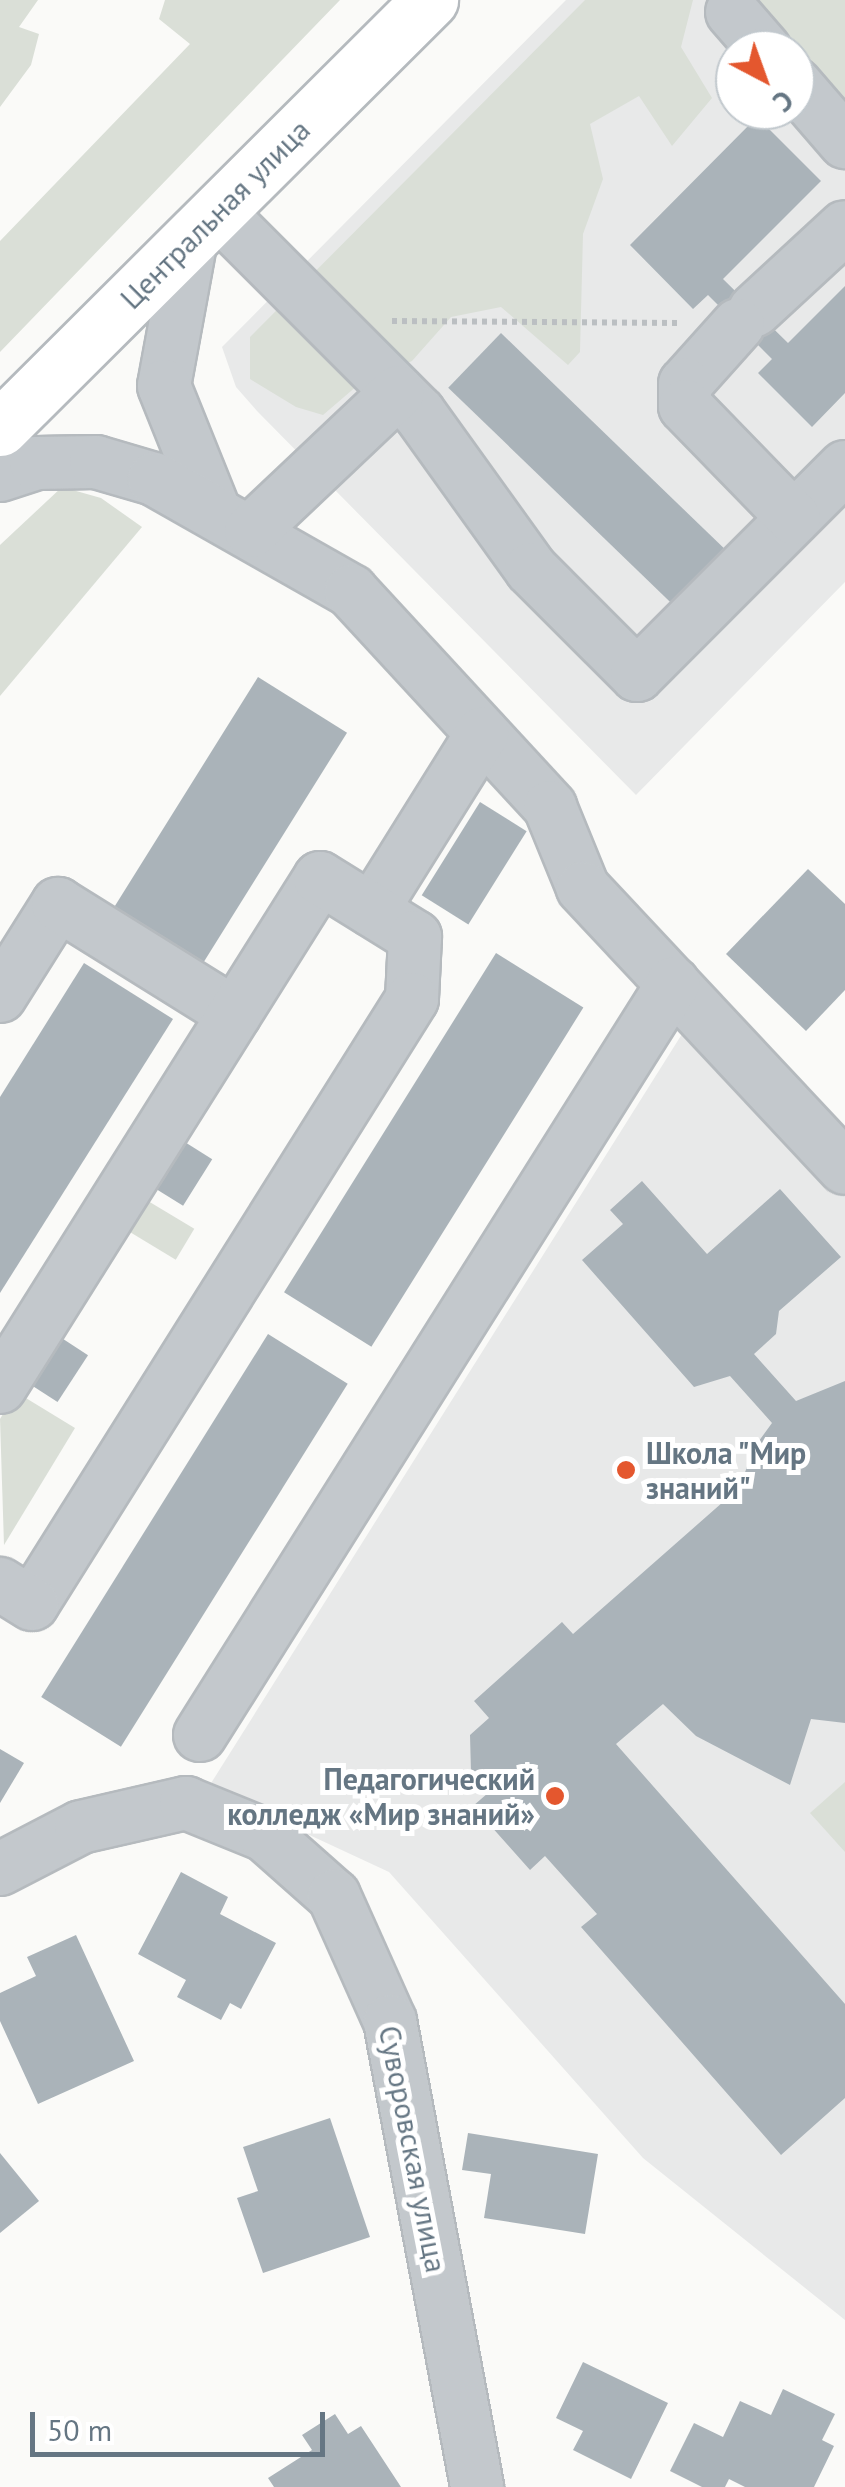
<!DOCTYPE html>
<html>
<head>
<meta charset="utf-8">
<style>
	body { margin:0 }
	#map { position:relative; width:845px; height:2487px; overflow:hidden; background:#fafaf8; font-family:"PT Sans",sans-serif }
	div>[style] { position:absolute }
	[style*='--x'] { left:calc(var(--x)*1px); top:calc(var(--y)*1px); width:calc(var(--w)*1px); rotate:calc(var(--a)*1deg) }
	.built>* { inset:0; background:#e8e9e9 }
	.green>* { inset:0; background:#dadfd7; transform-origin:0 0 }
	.building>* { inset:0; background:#aab3b9; transform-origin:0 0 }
	.path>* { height:6px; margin-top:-3px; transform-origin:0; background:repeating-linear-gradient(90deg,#bbbfc2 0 5px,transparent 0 10px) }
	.roads { filter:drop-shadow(2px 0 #b5babe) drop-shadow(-2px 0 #b5babe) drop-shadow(0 2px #b5babe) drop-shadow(0 -2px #b5babe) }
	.minor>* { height:52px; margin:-26px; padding:0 26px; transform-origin:26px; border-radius:26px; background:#c3c8cc }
	.major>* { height:55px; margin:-27.5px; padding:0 27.5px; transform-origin:27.5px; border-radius:27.5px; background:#fff }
	.dots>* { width:28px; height:28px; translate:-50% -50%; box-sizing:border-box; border:5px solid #fff; border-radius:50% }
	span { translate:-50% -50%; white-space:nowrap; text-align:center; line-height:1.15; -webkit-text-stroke:10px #fff; paint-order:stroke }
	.street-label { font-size:30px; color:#657683 }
	.poi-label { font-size:30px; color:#657683; font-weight:700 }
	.left { translate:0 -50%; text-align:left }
	.right { translate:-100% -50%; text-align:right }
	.north { position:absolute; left:715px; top:30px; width:100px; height:100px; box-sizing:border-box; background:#fff; border:2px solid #c1c8cd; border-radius:50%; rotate:139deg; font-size:28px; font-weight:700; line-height:40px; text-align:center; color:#657683 }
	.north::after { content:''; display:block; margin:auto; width:35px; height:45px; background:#e4572e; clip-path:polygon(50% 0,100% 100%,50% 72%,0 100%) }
	.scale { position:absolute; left:30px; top:2412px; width:295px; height:45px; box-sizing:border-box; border:5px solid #657683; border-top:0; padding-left:12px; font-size:30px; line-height:35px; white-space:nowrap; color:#657683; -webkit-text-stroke:8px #fff; paint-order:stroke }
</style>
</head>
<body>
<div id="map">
	<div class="built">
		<div style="clip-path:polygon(evenodd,566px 0,845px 0,845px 582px,636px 795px,257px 411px,236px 387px,222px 347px,566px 0,735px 50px,795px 50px,795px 110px,735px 110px,735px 50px)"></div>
		<div style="clip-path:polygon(704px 999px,845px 1151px,845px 2320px,643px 2158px,389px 1872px,208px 1788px)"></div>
	</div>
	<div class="green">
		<div style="clip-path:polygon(0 0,38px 0,19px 27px,39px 34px,31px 65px,0 107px)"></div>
		<div style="clip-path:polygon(165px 0,340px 0,0 352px,0 241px,190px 44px,159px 19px)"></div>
		<div style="clip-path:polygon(585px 0,693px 0,681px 47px,712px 98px,672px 146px,639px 96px,590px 124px,603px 179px,583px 234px,580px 352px,568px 365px,501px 307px,451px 317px,412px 361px,358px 385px,323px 415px,296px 407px,250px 379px,250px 337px)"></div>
		<div style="clip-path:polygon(756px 0,845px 0,845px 117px,795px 50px)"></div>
		<div style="clip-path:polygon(62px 487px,101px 498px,142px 527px,0 696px,0 545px)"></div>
		<div style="left:148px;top:1201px;width:54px;height:36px;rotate:31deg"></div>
		<div style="clip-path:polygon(16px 1392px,75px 1428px,4px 1545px,0 1419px)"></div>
		<div style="clip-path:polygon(845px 1782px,845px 1852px,810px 1813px)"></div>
	</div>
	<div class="building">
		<div style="clip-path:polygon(757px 117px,821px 181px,723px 279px,788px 343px,845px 286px,845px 393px,812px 427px,758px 373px,772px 359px,708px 295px,693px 309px,630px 245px)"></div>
		<div style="left:501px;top:333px;width:310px;height:76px;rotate:44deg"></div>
		<div style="left:258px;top:677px;width:105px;height:273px;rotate:32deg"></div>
		<div style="left:480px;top:802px;width:55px;height:110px;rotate:32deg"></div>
		<div style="clip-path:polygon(808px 869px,845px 904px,845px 990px,806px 1031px,726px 954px)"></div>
		<div style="left:496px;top:953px;width:103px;height:400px;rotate:32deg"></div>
		<div style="clip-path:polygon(84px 963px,173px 1019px,0 1293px,0 1097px)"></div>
		<div style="left:180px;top:1139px;width:38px;height:55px;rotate:32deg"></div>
		<div style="clip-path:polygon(642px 1181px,707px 1254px,780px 1189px,841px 1257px,779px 1311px,776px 1334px,754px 1354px,796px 1401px,845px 1381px,845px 1723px,811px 1719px,790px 1785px,696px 1736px,663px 1704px,616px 1744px,845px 2004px,845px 2098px,781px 2155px,581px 1927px,597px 1914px,545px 1856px,530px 1870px,473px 1806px,488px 1793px,471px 1772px,470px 1735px,489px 1718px,474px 1701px,562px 1622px,573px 1634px,740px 1487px,753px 1449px,772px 1423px,730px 1376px,694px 1387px,582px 1260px,623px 1224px,610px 1210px)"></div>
		<div style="left:268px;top:1334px;width:94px;height:428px;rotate:32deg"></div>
		<div style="left:57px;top:1335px;width:37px;height:56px;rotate:33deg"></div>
		<div style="clip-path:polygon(0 1749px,24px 1763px,0 1803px)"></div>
		<div style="clip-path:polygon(181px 1872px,228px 1897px,220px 1914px,276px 1943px,241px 2009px,230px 2003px,221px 2020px,177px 1997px,186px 1980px,138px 1954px)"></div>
		<div style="clip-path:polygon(76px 1935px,134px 2061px,38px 2104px,0 2021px,0 1993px,36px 1976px,27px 1957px)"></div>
		<div style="clip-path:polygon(330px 2118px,370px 2237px,263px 2273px,237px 2198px,258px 2191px,243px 2147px)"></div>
		<div style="clip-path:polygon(468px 2133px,598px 2154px,585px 2234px,484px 2218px,491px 2174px,462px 2170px)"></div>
		<div style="clip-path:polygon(0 2153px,39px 2201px,0 2233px)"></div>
		<div style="clip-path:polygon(583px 2362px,668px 2403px,631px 2479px,573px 2450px,583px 2431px,556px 2418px)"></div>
		<div style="clip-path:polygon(783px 2389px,835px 2414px,822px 2440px,834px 2446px,814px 2487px,745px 2487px,729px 2479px,725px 2487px,702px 2487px,670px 2471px,694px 2423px,723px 2437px,740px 2401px,771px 2415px)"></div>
		<div style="clip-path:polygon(335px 2414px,348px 2434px,361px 2426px,401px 2487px,274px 2487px,268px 2478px,312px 2450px,302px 2435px)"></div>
	</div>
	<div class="path">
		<div style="--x:392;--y:321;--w:287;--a:0.4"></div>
	</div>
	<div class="roads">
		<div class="minor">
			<div style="--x:732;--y:12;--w:50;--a:49"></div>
			<div style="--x:795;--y:84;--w:77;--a:49.2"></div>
			<div style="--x:219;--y:213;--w:283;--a:45"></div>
			<div style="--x:419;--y:413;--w:192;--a:54.3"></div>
			<div style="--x:531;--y:569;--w:150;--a:45"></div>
			<div style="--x:637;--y:675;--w:294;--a:-45"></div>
			<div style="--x:191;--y:239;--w:149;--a:100.4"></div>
			<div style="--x:164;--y:386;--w:131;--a:68.1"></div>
			<div style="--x:755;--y:310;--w:122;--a:-42.7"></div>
			<div style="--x:738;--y:325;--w:79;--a:131.9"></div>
			<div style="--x:685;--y:384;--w:22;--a:90"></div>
			<div style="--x:685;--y:406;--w:156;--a:45.8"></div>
			<div style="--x:0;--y:475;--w:38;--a:-18"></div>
			<div style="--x:36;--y:463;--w:60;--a:-1"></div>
			<div style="--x:96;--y:462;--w:60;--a:16.3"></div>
			<div style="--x:154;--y:479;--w:227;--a:29.6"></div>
			<div style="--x:351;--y:591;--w:294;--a:47.3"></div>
			<div style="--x:550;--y:807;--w:87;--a:67.8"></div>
			<div style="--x:583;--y:888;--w:383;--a:46.9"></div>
			<div style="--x:251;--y:531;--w:202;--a:-43.4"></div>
			<div style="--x:372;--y:910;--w:208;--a:-58"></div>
			<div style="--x:0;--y:996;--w:109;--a:-57.8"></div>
			<div style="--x:58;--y:904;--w:208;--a:31.9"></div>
			<div style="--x:0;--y:1387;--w:601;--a:-57.84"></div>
			<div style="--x:320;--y:878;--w:112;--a:31.8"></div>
			<div style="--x:415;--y:937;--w:62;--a:92.8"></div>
			<div style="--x:412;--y:999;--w:714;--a:122.13"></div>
			<div style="--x:32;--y:1604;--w:38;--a:-148"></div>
			<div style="--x:200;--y:1735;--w:888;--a:-57.8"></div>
			<div style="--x:0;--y:1869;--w:91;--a:-27.4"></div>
			<div style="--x:81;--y:1827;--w:108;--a:-12.9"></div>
			<div style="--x:186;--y:1803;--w:85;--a:22.1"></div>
			<div style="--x:265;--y:1835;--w:92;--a:41.5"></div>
			<div style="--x:334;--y:1896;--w:137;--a:65.9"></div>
			<div style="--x:390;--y:2021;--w:474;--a:79.4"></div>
		</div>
		<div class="major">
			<div style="--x:0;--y:428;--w:607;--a:-44.87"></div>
		</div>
	</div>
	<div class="dots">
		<div style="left:626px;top:1470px;background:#e4572e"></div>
		<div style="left:555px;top:1796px;background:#e4572e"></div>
	</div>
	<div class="street-label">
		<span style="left:215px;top:214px;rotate:-45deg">Центральная улица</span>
		<span style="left:413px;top:2149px;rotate:79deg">Суворовская улица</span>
	</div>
	<div class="poi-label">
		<span class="left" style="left:646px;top:1470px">Школа "Мир<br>знаний"</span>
		<span class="right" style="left:535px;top:1796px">Педагогический<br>колледж «Мир знаний»</span>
	</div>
	<div class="north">С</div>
	<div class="scale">50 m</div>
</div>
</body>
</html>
